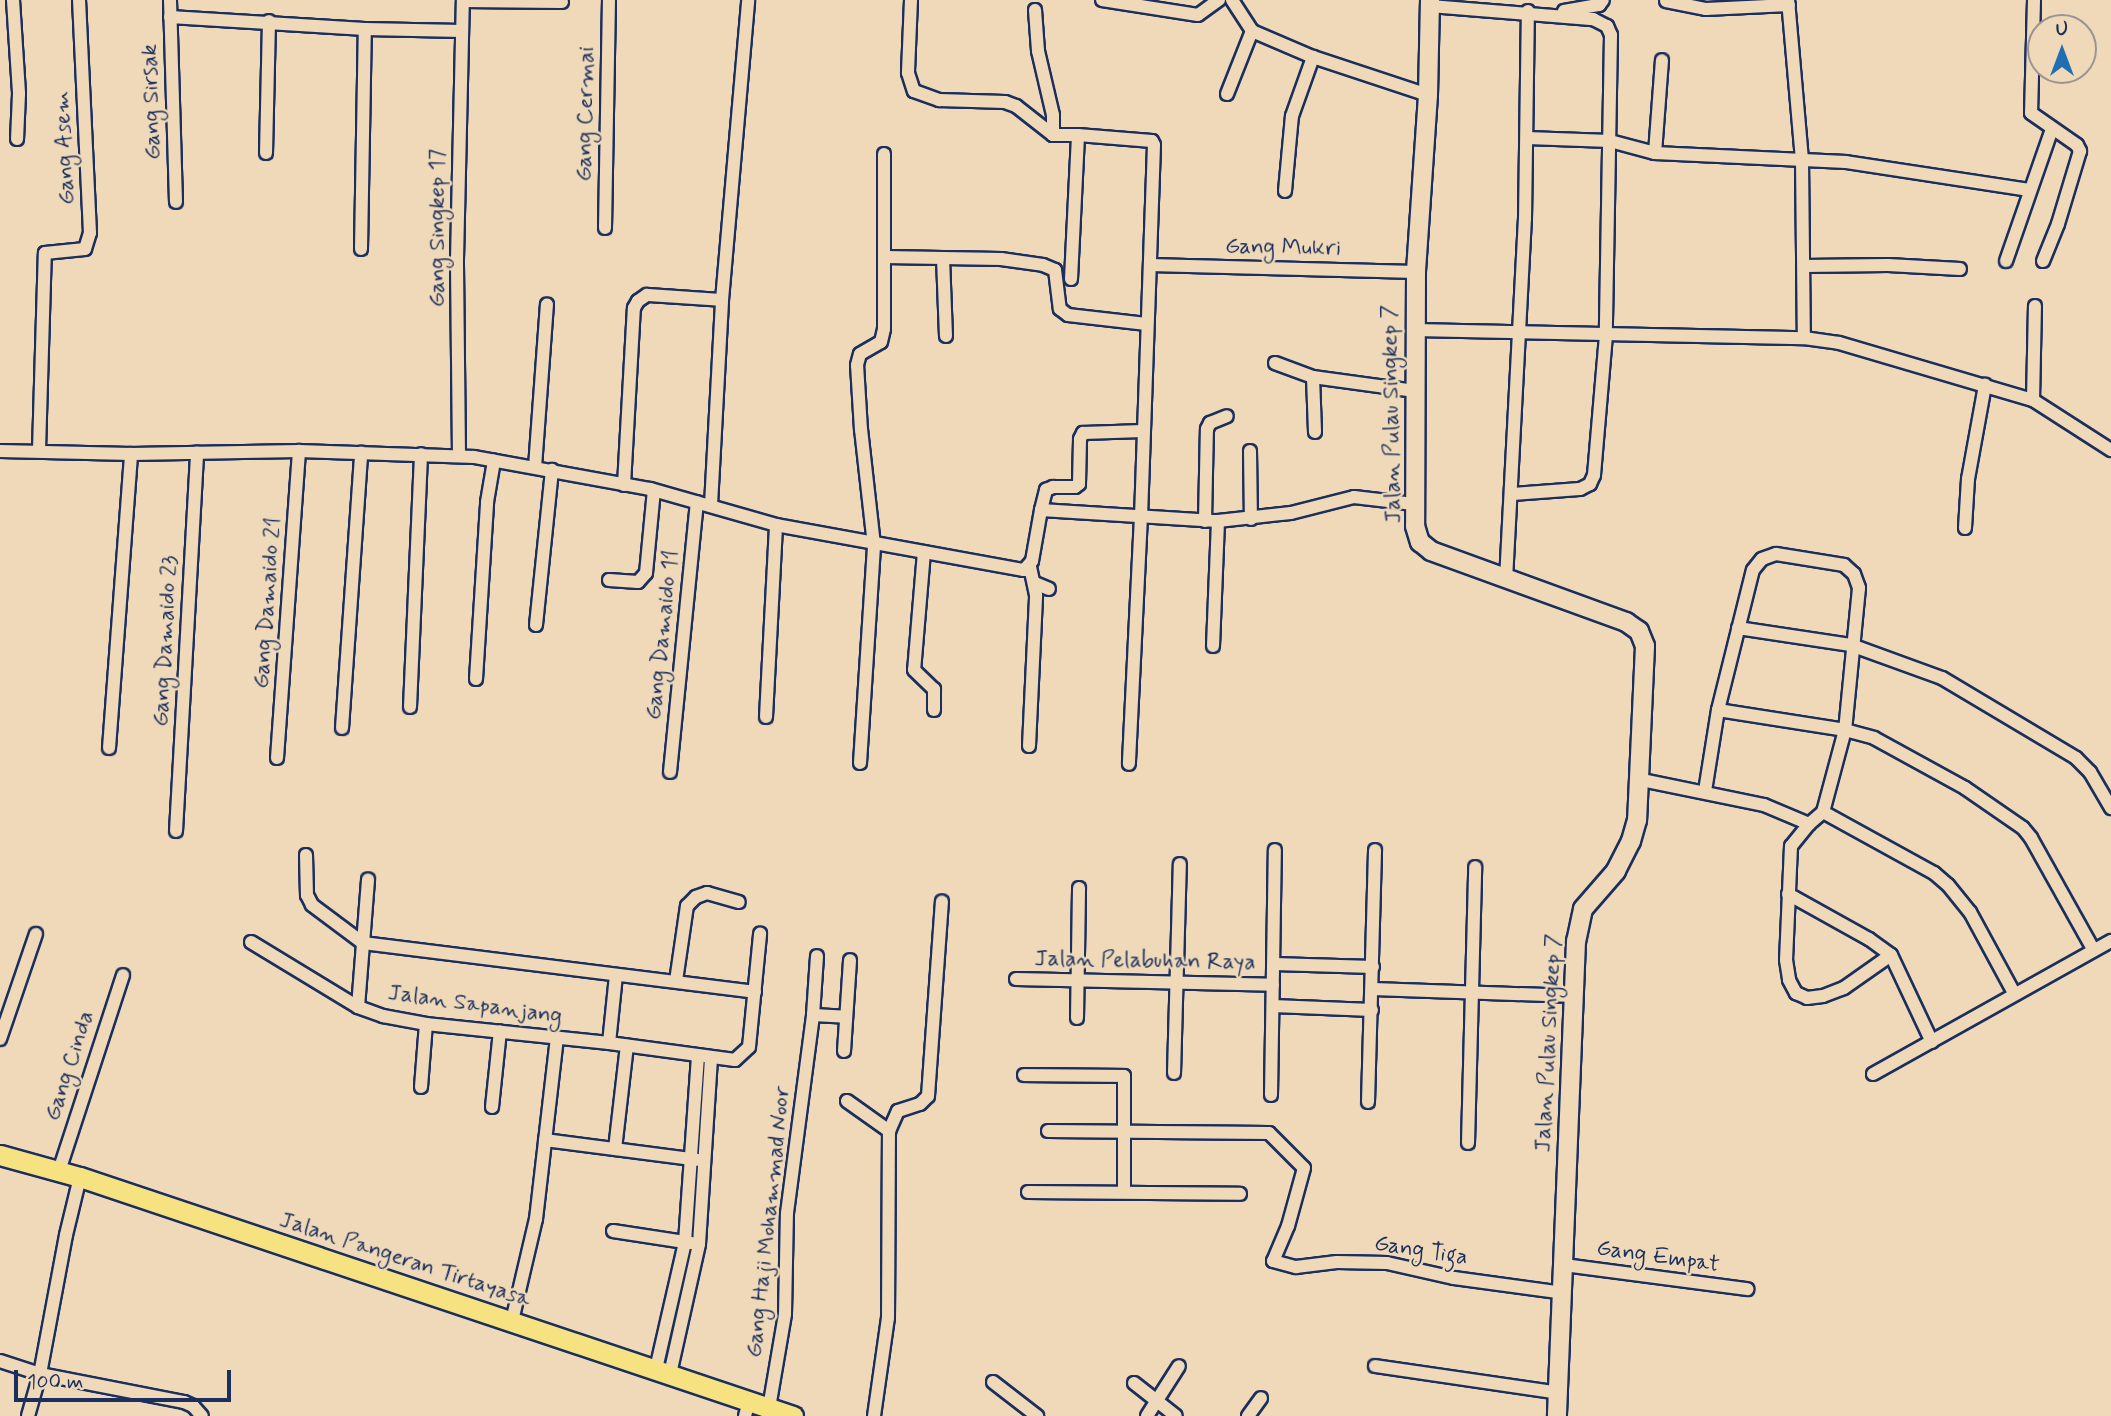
<!DOCTYPE html>
<html>
<head>
<meta charset="utf-8">
<style>
	body { margin:0 }
	#map { position:relative; width:2111px; height:1416px; overflow:hidden; background:#efd9b8; font-family:Mynerve,sans-serif }
	div>[style] { position:absolute }
	[style*='--x'] { left:calc(var(--x)*1px); top:calc(var(--y)*1px); width:calc(var(--w)*1px); rotate:calc(var(--a)*1deg) }
	.roads { filter:drop-shadow(2px 0 #1b2f5e) drop-shadow(-2px 0 #1b2f5e) drop-shadow(0 2px #1b2f5e) drop-shadow(0 -2px #1b2f5e) }
	.street>* { height:12px; margin:-6px; padding:0 6px; transform-origin:6px; border-radius:6px; background:#efd9b8 }
	.secondary>* { height:18px; margin:-9px; padding:0 9px; transform-origin:9px; border-radius:9px; background:#efd9b8 }
	.primary>* { height:19px; margin:-9.5px; padding:0 9.5px; transform-origin:9.5px; border-radius:9.5px; background:#f7e281 }
	span { translate:-50% -50%; white-space:nowrap; text-align:center; line-height:1.15; -webkit-text-stroke:5px #efd9b8; paint-order:stroke }
	.street-label { font-size:23px; color:#1b2f5e }
	.north { position:absolute; left:2027px; top:14px; width:70px; height:70px; box-sizing:border-box; background:#efd9b8; border:2px solid #9a9594; border-radius:50%; rotate:0deg; font-size:19px; font-weight:700; line-height:28px; text-align:center; color:#1b2f5e }
	.north::after { content:''; display:block; margin:auto; width:24px; height:32px; background:#1f6fb2; clip-path:polygon(50% 0,100% 100%,50% 72%,0 100%) }
	.scale { position:absolute; left:14px; top:1370px; width:217px; height:32px; box-sizing:border-box; border:4px solid #1b2f5e; border-top:0; padding-left:9px; font-size:21px; line-height:24px; white-space:nowrap; color:#1b2f5e; -webkit-text-stroke:5px #efd9b8; paint-order:stroke }
</style>
</head>
<body>
<div id="map">
	<div class="roads">
		<div class="street">
			<div style="--x:13;--y:0;--w:94;--a:86.3"></div>
			<div style="--x:19;--y:94;--w:45;--a:92.5"></div>
			<div style="--x:170;--y:0;--w:202;--a:88.3"></div>
			<div style="--x:911;--y:0;--w:73;--a:92.4"></div>
			<div style="--x:908;--y:73;--w:19;--a:72"></div>
			<div style="--x:914;--y:91;--w:27;--a:20"></div>
			<div style="--x:939;--y:100;--w:66;--a:1.7"></div>
			<div style="--x:1005;--y:102;--w:12;--a:20"></div>
			<div style="--x:1016;--y:106;--w:47;--a:38.1"></div>
			<div style="--x:1102;--y:0;--w:97;--a:8.9"></div>
			<div style="--x:1198;--y:15;--w:26;--a:-36"></div>
			<div style="--x:1232;--y:0;--w:37;--a:57"></div>
			<div style="--x:1252;--y:31;--w:66;--a:23.1"></div>
			<div style="--x:1313;--y:57;--w:121;--a:18.3"></div>
			<div style="--x:1788;--y:0;--w:161;--a:85"></div>
			<div style="--x:1802;--y:160;--w:178;--a:89.4"></div>
			<div style="--x:2034;--y:0;--w:113;--a:91.5"></div>
			<div style="--x:2031;--y:113;--w:56;--a:34.8"></div>
			<div style="--x:2077;--y:145;--w:7;--a:63"></div>
			<div style="--x:2080;--y:151;--w:76;--a:106.8"></div>
			<div style="--x:2058;--y:224;--w:40;--a:112"></div>
			<div style="--x:463;--y:1;--w:99;--a:0.6"></div>
			<div style="--x:1666;--y:1;--w:41;--a:11.3"></div>
			<div style="--x:1706;--y:9;--w:83;--a:-2.8"></div>
			<div style="--x:1430;--y:6;--w:164;--a:4.6"></div>
			<div style="--x:1593;--y:19;--w:16;--a:27"></div>
			<div style="--x:1607;--y:26;--w:10;--a:66"></div>
			<div style="--x:1611;--y:35;--w:300;--a:91"></div>
			<div style="--x:1606;--y:335;--w:141;--a:94.9"></div>
			<div style="--x:1594;--y:475;--w:10;--a:114"></div>
			<div style="--x:1590;--y:484;--w:11;--a:153"></div>
			<div style="--x:1580;--y:489;--w:68;--a:175.8"></div>
			<div style="--x:1035;--y:10;--w:41;--a:85.8"></div>
			<div style="--x:1038;--y:51;--w:66;--a:76.8"></div>
			<div style="--x:1053;--y:115;--w:20;--a:90"></div>
			<div style="--x:1053;--y:135;--w:25;--a:0"></div>
			<div style="--x:1564;--y:11;--w:36;--a:-10"></div>
			<div style="--x:1599;--y:5;--w:6;--a:-51"></div>
			<div style="--x:170;--y:17;--w:195;--a:3.5"></div>
			<div style="--x:365;--y:29;--w:97;--a:1.2"></div>
			<div style="--x:1227;--y:94;--w:68;--a:-68.4"></div>
			<div style="--x:1527;--y:138;--w:83;--a:2.1"></div>
			<div style="--x:1610;--y:141;--w:47;--a:14.9"></div>
			<div style="--x:1655;--y:153;--w:191;--a:2.7"></div>
			<div style="--x:1846;--y:162;--w:186;--a:8.7"></div>
			<div style="--x:266;--y:153;--w:132;--a:-88.7"></div>
			<div style="--x:1655;--y:153;--w:93;--a:-85.7"></div>
			<div style="--x:1285;--y:191;--w:75;--a:-84.7"></div>
			<div style="--x:1292;--y:116;--w:63;--a:-70.4"></div>
			<div style="--x:605;--y:228;--w:228;--a:-89"></div>
			<div style="--x:361;--y:249;--w:220;--a:-89"></div>
			<div style="--x:885;--y:257;--w:116;--a:1"></div>
			<div style="--x:1001;--y:259;--w:42;--a:8.1"></div>
			<div style="--x:1043;--y:265;--w:13;--a:23"></div>
			<div style="--x:1055;--y:270;--w:39;--a:83"></div>
			<div style="--x:1060;--y:309;--w:10;--a:37"></div>
			<div style="--x:1068;--y:315;--w:79;--a:6.6"></div>
			<div style="--x:943;--y:258;--w:78;--a:87.8"></div>
			<div style="--x:2006;--y:261;--w:140;--a:-70.8"></div>
			<div style="--x:1150;--y:265;--w:266;--a:1.5"></div>
			<div style="--x:1804;--y:266;--w:84;--a:-0.7"></div>
			<div style="--x:1888;--y:265;--w:72;--a:3.2"></div>
			<div style="--x:1071;--y:279;--w:144;--a:-87.2"></div>
			<div style="--x:1078;--y:135;--w:74;--a:4.6"></div>
			<div style="--x:1152;--y:141;--w:4;--a:63"></div>
			<div style="--x:1154;--y:145;--w:371;--a:92"></div>
			<div style="--x:1141;--y:516;--w:248;--a:92.8"></div>
			<div style="--x:1415;--y:330;--w:389;--a:1.2"></div>
			<div style="--x:1804;--y:338;--w:35;--a:8"></div>
			<div style="--x:1839;--y:343;--w:202;--a:16.4"></div>
			<div style="--x:2033;--y:400;--w:93;--a:32.7"></div>
			<div style="--x:1275;--y:363;--w:40;--a:20.2"></div>
			<div style="--x:1313;--y:377;--w:103;--a:7.8"></div>
			<div style="--x:1313;--y:377;--w:55;--a:87.9"></div>
			<div style="--x:2033;--y:400;--w:94;--a:-88.8"></div>
			<div style="--x:39;--y:450;--w:197;--a:-88.3"></div>
			<div style="--x:45;--y:253;--w:40;--a:-5.7"></div>
			<div style="--x:85;--y:249;--w:17;--a:-73"></div>
			<div style="--x:90;--y:233;--w:233;--a:-92.7"></div>
			<div style="--x:0;--y:451;--w:131;--a:1.3"></div>
			<div style="--x:131;--y:454;--w:168;--a:-1"></div>
			<div style="--x:299;--y:451;--w:175;--a:2"></div>
			<div style="--x:474;--y:457;--w:179;--a:10.3"></div>
			<div style="--x:650;--y:489;--w:131;--a:15.9"></div>
			<div style="--x:776;--y:525;--w:252;--a:10.3"></div>
			<div style="--x:1024;--y:570;--w:12;--a:-48"></div>
			<div style="--x:1032;--y:561;--w:52;--a:-80"></div>
			<div style="--x:1041;--y:510;--w:177;--a:3.6"></div>
			<div style="--x:1218;--y:521;--w:73;--a:-6.3"></div>
			<div style="--x:1291;--y:513;--w:65;--a:-14.3"></div>
			<div style="--x:1354;--y:497;--w:60;--a:6.7"></div>
			<div style="--x:1250;--y:451;--w:68;--a:89.2"></div>
			<div style="--x:459;--y:456;--w:197;--a:-90.6"></div>
			<div style="--x:457;--y:259;--w:259;--a:-88.7"></div>
			<div style="--x:535;--y:467;--w:163;--a:-85.8"></div>
			<div style="--x:624;--y:485;--w:177;--a:-86.8"></div>
			<div style="--x:634;--y:308;--w:8;--a:-60"></div>
			<div style="--x:638;--y:301;--w:11;--a:-34"></div>
			<div style="--x:647;--y:295;--w:75;--a:3.8"></div>
			<div style="--x:711;--y:505;--w:205;--a:-86.9"></div>
			<div style="--x:722;--y:300;--w:301;--a:-85"></div>
			<div style="--x:1041;--y:510;--w:21;--a:-76"></div>
			<div style="--x:1046;--y:490;--w:8;--a:-23"></div>
			<div style="--x:1053;--y:487;--w:22;--a:0"></div>
			<div style="--x:1075;--y:487;--w:5;--a:-37"></div>
			<div style="--x:1079;--y:484;--w:45;--a:-88.7"></div>
			<div style="--x:1080;--y:439;--w:7;--a:-63"></div>
			<div style="--x:1083;--y:433;--w:60;--a:-1.9"></div>
			<div style="--x:1205;--y:521;--w:92;--a:-88.8"></div>
			<div style="--x:1207;--y:429;--w:7;--a:-63"></div>
			<div style="--x:1210;--y:423;--w:18;--a:-22"></div>
			<div style="--x:1965;--y:528;--w:49;--a:-86.5"></div>
			<div style="--x:1968;--y:479;--w:96;--a:-79.7"></div>
			<div style="--x:924;--y:552;--w:118;--a:94.8"></div>
			<div style="--x:914;--y:670;--w:28;--a:44"></div>
			<div style="--x:934;--y:689;--w:21;--a:90"></div>
			<div style="--x:609;--y:580;--w:29;--a:4"></div>
			<div style="--x:638;--y:582;--w:12;--a:-48"></div>
			<div style="--x:646;--y:573;--w:83;--a:-84.5"></div>
			<div style="--x:1506;--y:580;--w:361;--a:-87"></div>
			<div style="--x:1525;--y:219;--w:208;--a:-89.2"></div>
			<div style="--x:1035;--y:583;--w:15;--a:23"></div>
			<div style="--x:536;--y:625;--w:156;--a:-84.1"></div>
			<div style="--x:1738;--y:628;--w:114;--a:8.6"></div>
			<div style="--x:1851;--y:645;--w:97;--a:19.9"></div>
			<div style="--x:1942;--y:678;--w:156;--a:30.8"></div>
			<div style="--x:2076;--y:758;--w:20;--a:45"></div>
			<div style="--x:2090;--y:772;--w:42;--a:59.7"></div>
			<div style="--x:1213;--y:646;--w:125;--a:-87.7"></div>
			<div style="--x:476;--y:679;--w:177;--a:-86.4"></div>
			<div style="--x:487;--y:502;--w:42;--a:-80.3"></div>
			<div style="--x:410;--y:707;--w:253;--a:-87.5"></div>
			<div style="--x:1718;--y:710;--w:129;--a:8.9"></div>
			<div style="--x:1845;--y:730;--w:30;--a:15"></div>
			<div style="--x:1874;--y:738;--w:104;--a:28.8"></div>
			<div style="--x:1965;--y:788;--w:70;--a:34.6"></div>
			<div style="--x:2023;--y:828;--w:13;--a:51"></div>
			<div style="--x:2031;--y:838;--w:127;--a:60.8"></div>
			<div style="--x:766;--y:717;--w:192;--a:-87"></div>
			<div style="--x:342;--y:728;--w:276;--a:-86"></div>
			<div style="--x:1029;--y:746;--w:151;--a:-87.3"></div>
			<div style="--x:1036;--y:595;--w:29;--a:-102"></div>
			<div style="--x:109;--y:748;--w:295;--a:-85.7"></div>
			<div style="--x:277;--y:758;--w:308;--a:-85.9"></div>
			<div style="--x:860;--y:763;--w:218;--a:-86.3"></div>
			<div style="--x:874;--y:545;--w:116;--a:-96.4"></div>
			<div style="--x:861;--y:430;--w:65;--a:-93.5"></div>
			<div style="--x:857;--y:365;--w:11;--a:-75"></div>
			<div style="--x:860;--y:354;--w:24;--a:-30"></div>
			<div style="--x:881;--y:342;--w:13;--a:-77"></div>
			<div style="--x:884;--y:329;--w:175;--a:-90"></div>
			<div style="--x:670;--y:772;--w:271;--a:-84.3"></div>
			<div style="--x:1637;--y:779;--w:130;--a:11.6"></div>
			<div style="--x:1764;--y:805;--w:49;--a:22.9"></div>
			<div style="--x:1705;--y:791;--w:82;--a:-80.9"></div>
			<div style="--x:1718;--y:710;--w:144;--a:-76"></div>
			<div style="--x:1753;--y:570;--w:14;--a:-51"></div>
			<div style="--x:1762;--y:559;--w:15;--a:-20"></div>
			<div style="--x:1776;--y:554;--w:69;--a:9.2"></div>
			<div style="--x:1844;--y:565;--w:13;--a:42"></div>
			<div style="--x:1854;--y:574;--w:15;--a:70"></div>
			<div style="--x:1859;--y:588;--w:143;--a:95.6"></div>
			<div style="--x:1845;--y:730;--w:85;--a:105"></div>
			<div style="--x:1823;--y:812;--w:18;--a:139"></div>
			<div style="--x:1809;--y:824;--w:28;--a:129"></div>
			<div style="--x:1791;--y:846;--w:114;--a:92.5"></div>
			<div style="--x:1786;--y:960;--w:20;--a:81"></div>
			<div style="--x:1789;--y:980;--w:15;--a:62"></div>
			<div style="--x:1796;--y:993;--w:12;--a:24"></div>
			<div style="--x:1807;--y:998;--w:16;--a:-7"></div>
			<div style="--x:1823;--y:996;--w:22;--a:-21"></div>
			<div style="--x:1844;--y:988;--w:57;--a:-35.1"></div>
			<div style="--x:1823;--y:812;--w:127;--a:28.8"></div>
			<div style="--x:1934;--y:873;--w:18;--a:41"></div>
			<div style="--x:1948;--y:885;--w:35;--a:51"></div>
			<div style="--x:1970;--y:912;--w:92;--a:61.5"></div>
			<div style="--x:176;--y:831;--w:379;--a:-86.8"></div>
			<div style="--x:306;--y:855;--w:40;--a:88.6"></div>
			<div style="--x:307;--y:895;--w:11;--a:63"></div>
			<div style="--x:312;--y:905;--w:64;--a:36.7"></div>
			<div style="--x:363;--y:943;--w:395;--a:7.1"></div>
			<div style="--x:1788;--y:894;--w:93;--a:29.1"></div>
			<div style="--x:1869;--y:939;--w:27;--a:36"></div>
			<div style="--x:1891;--y:955;--w:96;--a:64.8"></div>
			<div style="--x:251;--y:942;--w:125;--a:31.3"></div>
			<div style="--x:358;--y:1007;--w:27;--a:20"></div>
			<div style="--x:383;--y:1016;--w:44;--a:10.5"></div>
			<div style="--x:426;--y:1024;--w:184;--a:5.9"></div>
			<div style="--x:609;--y:1043;--w:127;--a:7.7"></div>
			<div style="--x:735;--y:1060;--w:19;--a:-43"></div>
			<div style="--x:749;--y:1047;--w:114;--a:-84.4"></div>
			<div style="--x:1274;--y:964;--w:99;--a:1.7"></div>
			<div style="--x:1016;--y:979;--w:257;--a:1.3"></div>
			<div style="--x:676;--y:981;--w:76;--a:-81.7"></div>
			<div style="--x:687;--y:906;--w:13;--a:-45"></div>
			<div style="--x:696;--y:897;--w:12;--a:-20"></div>
			<div style="--x:707;--y:893;--w:33;--a:16"></div>
			<div style="--x:1373;--y:989;--w:201;--a:2"></div>
			<div style="--x:1273;--y:1006;--w:99;--a:2.3"></div>
			<div style="--x:358;--y:1007;--w:128;--a:-85.5"></div>
			<div style="--x:813;--y:1015;--w:33;--a:3"></div>
			<div style="--x:1077;--y:1018;--w:130;--a:-89.1"></div>
			<div style="--x:0;--y:1039;--w:111;--a:-71.1"></div>
			<div style="--x:609;--y:1043;--w:68;--a:-84.1"></div>
			<div style="--x:844;--y:1051;--w:91;--a:-86.2"></div>
			<div style="--x:1174;--y:1073;--w:209;--a:-88.4"></div>
			<div style="--x:1873;--y:1074;--w:273;--a:-29.2"></div>
			<div style="--x:1024;--y:1075;--w:100;--a:0.6"></div>
			<div style="--x:1124;--y:1076;--w:116;--a:90"></div>
			<div style="--x:421;--y:1087;--w:63;--a:-85.5"></div>
			<div style="--x:1271;--y:1095;--w:245;--a:-89.1"></div>
			<div style="--x:847;--y:1101;--w:52;--a:35.5"></div>
			<div style="--x:1368;--y:1102;--w:252;--a:-88.4"></div>
			<div style="--x:492;--y:1107;--w:76;--a:-84"></div>
			<div style="--x:1048;--y:1131;--w:221;--a:0.5"></div>
			<div style="--x:1269;--y:1133;--w:49;--a:45"></div>
			<div style="--x:1304;--y:1168;--w:60;--a:105.4"></div>
			<div style="--x:1288;--y:1226;--w:38;--a:113"></div>
			<div style="--x:1273;--y:1261;--w:24;--a:15"></div>
			<div style="--x:1296;--y:1267;--w:41;--a:-7"></div>
			<div style="--x:1337;--y:1262;--w:50;--a:1.1"></div>
			<div style="--x:1387;--y:1263;--w:69;--a:12.6"></div>
			<div style="--x:1454;--y:1278;--w:110;--a:7.8"></div>
			<div style="--x:545;--y:1140;--w:154;--a:7.4"></div>
			<div style="--x:1468;--y:1143;--w:276;--a:-88.5"></div>
			<div style="--x:615;--y:1149;--w:104;--a:-83.4"></div>
			<div style="--x:59;--y:1171;--w:206;--a:-71.9"></div>
			<div style="--x:1028;--y:1192;--w:212;--a:0.5"></div>
			<div style="--x:613;--y:1231;--w:79;--a:8.7"></div>
			<div style="--x:1564;--y:1265;--w:185;--a:7.5"></div>
			<div style="--x:512;--y:1321;--w:105;--a:-76.8"></div>
			<div style="--x:536;--y:1219;--w:182;--a:-83.4"></div>
			<div style="--x:0;--y:1361;--w:42;--a:18"></div>
			<div style="--x:40;--y:1374;--w:147;--a:11"></div>
			<div style="--x:184;--y:1402;--w:10;--a:24"></div>
			<div style="--x:193;--y:1406;--w:13;--a:48"></div>
			<div style="--x:1375;--y:1366;--w:186;--a:8.3"></div>
			<div style="--x:656;--y:1369;--w:130;--a:-77.1"></div>
			<div style="--x:685;--y:1242;--w:187;--a:-86"></div>
			<div style="--x:670;--y:1374;--w:133;--a:-77.4"></div>
			<div style="--x:699;--y:1244;--w:187;--a:-86.3"></div>
			<div style="--x:993;--y:1382;--w:56;--a:37.7"></div>
			<div style="--x:1134;--y:1383;--w:53;--a:38.2"></div>
			<div style="--x:769;--y:1408;--w:95;--a:-80.3"></div>
			<div style="--x:785;--y:1314;--w:101;--a:-88.9"></div>
			<div style="--x:787;--y:1213;--w:200;--a:-82.5"></div>
			<div style="--x:813;--y:1015;--w:59;--a:-86.1"></div>
			<div style="--x:28;--y:1416;--w:44;--a:-74.1"></div>
			<div style="--x:40;--y:1374;--w:141;--a:-79.4"></div>
			<div style="--x:66;--y:1235;--w:60;--a:-76.4"></div>
			<div style="--x:745;--y:1416;--w:16;--a:-75"></div>
			<div style="--x:874;--y:1416;--w:99;--a:-81.9"></div>
			<div style="--x:888;--y:1318;--w:187;--a:-89.7"></div>
			<div style="--x:889;--y:1131;--w:22;--a:-66"></div>
			<div style="--x:898;--y:1111;--w:23;--a:-18"></div>
			<div style="--x:920;--y:1104;--w:11;--a:-45"></div>
			<div style="--x:928;--y:1096;--w:195;--a:-85.9"></div>
			<div style="--x:1147;--y:1416;--w:59;--a:-57.4"></div>
			<div style="--x:1248;--y:1416;--w:22;--a:-54"></div>
		</div>
		<div class="secondary">
			<div style="--x:1430;--y:0;--w:95;--a:91.2"></div>
			<div style="--x:1428;--y:95;--w:177;--a:93.9"></div>
			<div style="--x:1416;--y:272;--w:254;--a:90.2"></div>
			<div style="--x:1415;--y:526;--w:17;--a:73"></div>
			<div style="--x:1420;--y:542;--w:14;--a:39"></div>
			<div style="--x:1431;--y:551;--w:208;--a:20"></div>
			<div style="--x:1626;--y:622;--w:16;--a:35"></div>
			<div style="--x:1639;--y:631;--w:16;--a:68"></div>
			<div style="--x:1645;--y:646;--w:174;--a:92.6"></div>
			<div style="--x:1637;--y:820;--w:22;--a:106"></div>
			<div style="--x:1631;--y:841;--w:34;--a:117"></div>
			<div style="--x:1616;--y:871;--w:50;--a:131"></div>
			<div style="--x:1583;--y:909;--w:33;--a:102"></div>
			<div style="--x:1576;--y:941;--w:475;--a:92.3"></div>
		</div>
		<div class="primary">
			<div style="--x:0;--y:1155;--w:83;--a:15.4"></div>
			<div style="--x:80;--y:1177;--w:752;--a:18.53"></div>
		</div>
	</div>
	<div class="street-label">
		<span style="left:152px;top:102px;rotate:-92deg">Gang Sirsak</span>
		<span style="left:586px;top:114px;rotate:-89deg">Gang Cermai</span>
		<span style="left:65px;top:148px;rotate:-93deg">Gang Asem</span>
		<span style="left:438px;top:228px;rotate:-90deg">Gang Singkep 17</span>
		<span style="left:1283px;top:248px;rotate:1deg">Gang Mukri</span>
		<span style="left:1392px;top:414px;rotate:-91deg">Jalan Pulau Singkep 7</span>
		<span style="left:268px;top:603px;rotate:-86deg">Gang Damaido 21</span>
		<span style="left:663px;top:635px;rotate:-84deg">Gang Damaido 11</span>
		<span style="left:166px;top:641px;rotate:-87deg">Gang Damaido 23</span>
		<span style="left:1145px;top:961px;rotate:1deg">Jalan Pelabuhan Raya</span>
		<span style="left:475px;top:1005px;rotate:8deg">Jalan Sapanjang</span>
		<span style="left:1549px;top:1043px;rotate:-87deg">Jalan Pulau Singkep 7</span>
		<span style="left:70px;top:1066px;rotate:-72deg">Gang Cinda</span>
		<span style="left:769px;top:1222px;rotate:-84deg">Gang Haji Mohammad Noor</span>
		<span style="left:1421px;top:1251px;rotate:9deg">Gang Tiga</span>
		<span style="left:1658px;top:1257px;rotate:8deg">Gang Empat</span>
		<span style="left:405px;top:1260px;rotate:18deg">Jalan Pangeran Tirtayasa</span>
	</div>
	<div class="north">U</div>
	<div class="scale">100 m</div>
</div>
</body>
</html>
